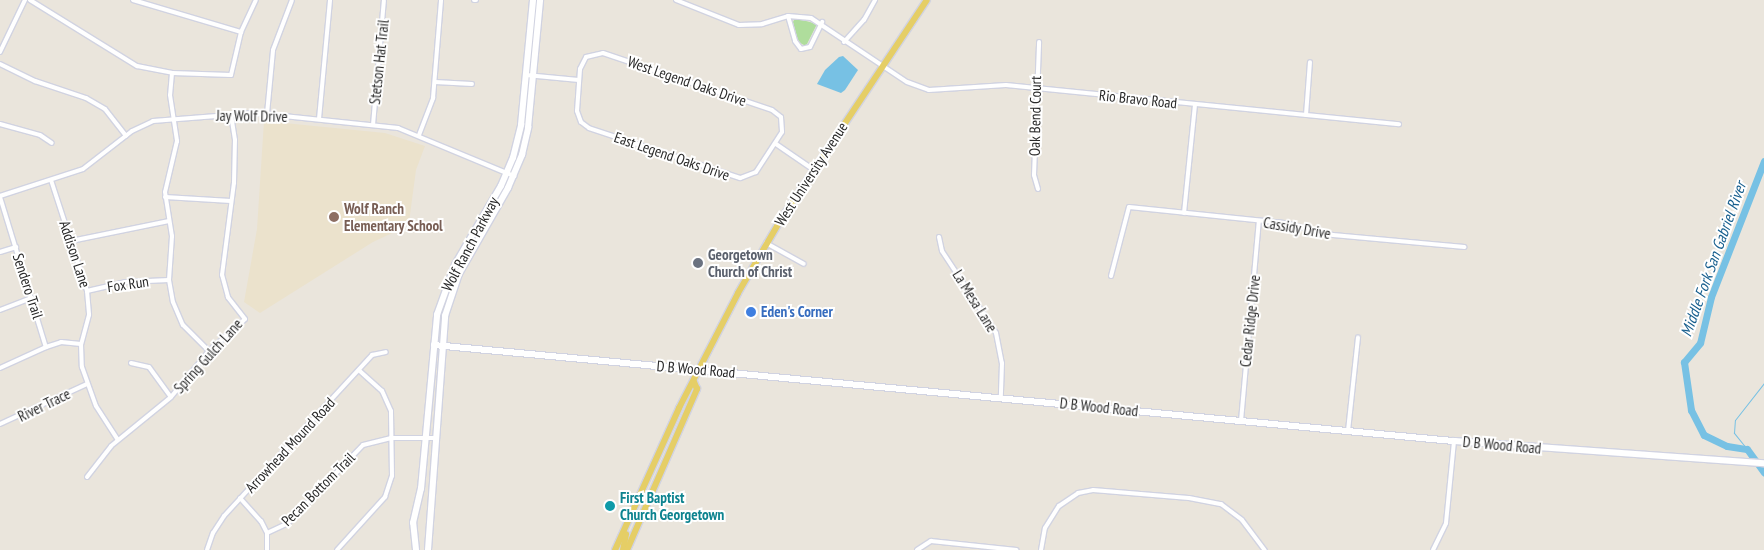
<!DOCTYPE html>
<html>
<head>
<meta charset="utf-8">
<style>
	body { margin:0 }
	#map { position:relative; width:1764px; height:550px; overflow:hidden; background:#eae5dc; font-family:"PT Sans Narrow",sans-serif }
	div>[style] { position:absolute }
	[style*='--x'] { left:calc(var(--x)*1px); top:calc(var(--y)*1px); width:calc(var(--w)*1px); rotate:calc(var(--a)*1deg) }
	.education>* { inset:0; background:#ebe2cc }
	.green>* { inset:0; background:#afdd9c }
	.water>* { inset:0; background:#77c1e4 }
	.stream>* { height:1px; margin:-0.5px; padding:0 0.5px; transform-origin:0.5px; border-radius:0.5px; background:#77c1e4 }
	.river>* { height:7px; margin:-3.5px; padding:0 3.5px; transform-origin:3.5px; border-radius:3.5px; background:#77c1e4 }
	.roads { filter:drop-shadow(1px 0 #d1d3e1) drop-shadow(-1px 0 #d1d3e1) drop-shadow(0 1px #d1d3e1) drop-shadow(0 -1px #d1d3e1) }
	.street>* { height:4px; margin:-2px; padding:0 2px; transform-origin:2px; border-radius:2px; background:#fff }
	.secondary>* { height:5.5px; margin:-2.75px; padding:0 2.75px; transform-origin:2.75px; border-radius:2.75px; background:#fff }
	.primary>* { height:6px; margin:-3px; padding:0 3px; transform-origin:3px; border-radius:3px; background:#e5ce66 }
	.dots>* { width:14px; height:14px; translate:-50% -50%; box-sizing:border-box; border:2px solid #fff; border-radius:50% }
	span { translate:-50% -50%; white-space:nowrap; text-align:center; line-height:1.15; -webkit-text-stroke:4px #fff; paint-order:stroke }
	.street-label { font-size:15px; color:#292929 }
	.education-label { font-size:15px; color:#785e54; font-weight:700 }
	.left { translate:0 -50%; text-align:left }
	.worship-label { font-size:15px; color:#5b616d; font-weight:700 }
	.shop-label { font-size:15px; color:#366cbe; font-weight:700 }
	.culture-label { font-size:15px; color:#0d838f; font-weight:700 }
	.water-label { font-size:16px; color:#185f8e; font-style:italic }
</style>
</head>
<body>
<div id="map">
	<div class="education">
		<div style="clip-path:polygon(264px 121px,385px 133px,425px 146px,416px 170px,409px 222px,405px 227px,373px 242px,260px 313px,244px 302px,257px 229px)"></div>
	</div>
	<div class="green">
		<div style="clip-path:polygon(795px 18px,817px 24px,806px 46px,798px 42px,793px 22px)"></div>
	</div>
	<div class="water">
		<div style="clip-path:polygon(843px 56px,858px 70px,845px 90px,841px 93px,817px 84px,825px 70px,839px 57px)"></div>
	</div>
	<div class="stream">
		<div style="--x:1747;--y:449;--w:21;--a:-129"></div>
		<div style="--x:1734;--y:433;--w:13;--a:-86"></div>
		<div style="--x:1735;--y:420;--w:47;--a:-51.9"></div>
	</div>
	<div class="river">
		<div style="--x:1764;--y:161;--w:146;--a:111.3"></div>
		<div style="--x:1711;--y:297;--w:47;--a:103.4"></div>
		<div style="--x:1700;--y:343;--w:25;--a:130"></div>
		<div style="--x:1684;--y:362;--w:49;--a:81.7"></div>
		<div style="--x:1691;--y:410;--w:28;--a:63"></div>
		<div style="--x:1704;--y:435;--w:25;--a:26"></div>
		<div style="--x:1727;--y:446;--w:20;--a:9"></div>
		<div style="--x:1747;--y:449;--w:29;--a:54"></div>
	</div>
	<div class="roads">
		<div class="street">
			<div style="--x:30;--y:0;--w:126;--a:31.7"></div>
			<div style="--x:137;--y:66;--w:36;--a:11"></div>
			<div style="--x:172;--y:73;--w:59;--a:1.9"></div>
			<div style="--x:231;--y:75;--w:44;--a:-76.9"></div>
			<div style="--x:241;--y:32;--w:35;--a:-65"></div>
			<div style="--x:133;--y:0;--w:113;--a:16.5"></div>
			<div style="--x:474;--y:0;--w:2;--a:0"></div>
			<div style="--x:676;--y:0;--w:68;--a:21.6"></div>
			<div style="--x:739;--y:25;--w:23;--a:-2"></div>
			<div style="--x:762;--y:24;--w:27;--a:-17"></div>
			<div style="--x:788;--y:16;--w:23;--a:5"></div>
			<div style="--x:811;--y:18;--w:115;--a:33.7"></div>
			<div style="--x:907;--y:82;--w:23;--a:20"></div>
			<div style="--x:929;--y:90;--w:77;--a:-3.7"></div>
			<div style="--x:1006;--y:85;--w:395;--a:5.7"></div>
			<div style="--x:788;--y:16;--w:26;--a:74"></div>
			<div style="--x:795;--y:41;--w:10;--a:53"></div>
			<div style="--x:801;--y:49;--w:9;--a:-13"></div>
			<div style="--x:810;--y:47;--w:28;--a:-64"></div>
			<div style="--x:844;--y:42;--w:30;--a:-48"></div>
			<div style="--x:864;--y:20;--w:23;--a:-61"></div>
			<div style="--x:0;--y:52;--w:58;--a:-64.3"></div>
			<div style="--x:603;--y:53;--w:178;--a:18.6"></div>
			<div style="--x:772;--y:110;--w:11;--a:38"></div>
			<div style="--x:781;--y:117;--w:15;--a:86"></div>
			<div style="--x:782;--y:132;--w:48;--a:123"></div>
			<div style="--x:756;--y:172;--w:17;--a:159"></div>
			<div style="--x:740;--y:178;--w:159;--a:-161.7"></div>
			<div style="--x:589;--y:128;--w:10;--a:-143"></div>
			<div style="--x:581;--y:122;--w:12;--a:-110"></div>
			<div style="--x:577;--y:111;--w:42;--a:-85.9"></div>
			<div style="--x:580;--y:69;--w:13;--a:-63"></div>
			<div style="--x:586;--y:57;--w:17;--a:-13"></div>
			<div style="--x:0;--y:64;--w:39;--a:26"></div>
			<div style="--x:35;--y:81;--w:54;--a:18.4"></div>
			<div style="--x:86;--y:98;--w:22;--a:30"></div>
			<div style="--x:105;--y:109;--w:34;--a:52"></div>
			<div style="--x:172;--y:73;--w:22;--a:95"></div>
			<div style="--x:170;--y:95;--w:47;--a:81.3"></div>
			<div style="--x:177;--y:141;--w:52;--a:103.2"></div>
			<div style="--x:165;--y:192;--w:45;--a:81"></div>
			<div style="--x:172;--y:236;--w:44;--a:93.9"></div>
			<div style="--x:169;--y:280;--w:22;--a:80"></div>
			<div style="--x:173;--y:302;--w:25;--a:67"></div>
			<div style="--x:183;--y:325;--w:37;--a:45"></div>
			<div style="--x:526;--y:75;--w:53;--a:5.4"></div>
			<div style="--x:435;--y:82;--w:37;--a:3"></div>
			<div style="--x:267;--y:114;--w:64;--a:-84.6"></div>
			<div style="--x:273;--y:50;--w:53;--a:-69.2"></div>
			<div style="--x:1306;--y:115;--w:53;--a:-85.7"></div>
			<div style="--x:319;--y:119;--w:120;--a:-84.7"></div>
			<div style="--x:0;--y:124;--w:41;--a:15.4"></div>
			<div style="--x:40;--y:135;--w:14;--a:34"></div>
			<div style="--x:373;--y:125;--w:125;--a:-85"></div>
			<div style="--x:419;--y:135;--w:40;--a:-69"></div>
			<div style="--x:433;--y:98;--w:98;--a:-85.3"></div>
			<div style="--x:776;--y:144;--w:46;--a:34.4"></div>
			<div style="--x:51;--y:180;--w:117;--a:72"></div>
			<div style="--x:87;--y:291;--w:24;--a:85"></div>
			<div style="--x:89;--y:315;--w:30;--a:105"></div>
			<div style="--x:81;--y:344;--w:23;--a:88"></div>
			<div style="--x:82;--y:367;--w:41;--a:70.3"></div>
			<div style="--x:96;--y:406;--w:40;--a:57.1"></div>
			<div style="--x:1038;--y:189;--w:15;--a:-106"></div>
			<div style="--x:1034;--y:175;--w:133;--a:-87.8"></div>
			<div style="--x:0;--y:196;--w:87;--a:-18"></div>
			<div style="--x:83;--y:169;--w:62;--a:-37.8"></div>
			<div style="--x:132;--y:131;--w:23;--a:-25"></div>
			<div style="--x:153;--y:121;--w:102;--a:-4.5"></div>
			<div style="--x:255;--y:113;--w:144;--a:6"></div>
			<div style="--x:398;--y:128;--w:126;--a:22.5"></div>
			<div style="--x:0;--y:197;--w:157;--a:73"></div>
			<div style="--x:165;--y:197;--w:66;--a:3.5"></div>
			<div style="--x:1184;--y:213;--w:109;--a:-84.2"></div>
			<div style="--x:939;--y:237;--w:14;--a:78"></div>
			<div style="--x:942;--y:251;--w:98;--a:56.6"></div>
			<div style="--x:996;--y:333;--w:31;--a:79"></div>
			<div style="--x:1002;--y:363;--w:35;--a:92"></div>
			<div style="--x:71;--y:241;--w:100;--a:-11.5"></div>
			<div style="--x:766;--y:243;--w:43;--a:28.9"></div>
			<div style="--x:0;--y:252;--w:17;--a:-17"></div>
			<div style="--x:1111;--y:276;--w:71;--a:-75.4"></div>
			<div style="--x:1129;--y:207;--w:156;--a:5.9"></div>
			<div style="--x:1284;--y:223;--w:50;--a:13.8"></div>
			<div style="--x:1333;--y:235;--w:132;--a:5.2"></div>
			<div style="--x:87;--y:291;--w:40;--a:-13"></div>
			<div style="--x:126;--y:282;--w:43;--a:-2.7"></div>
			<div style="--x:0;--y:310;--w:34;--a:-21"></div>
			<div style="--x:131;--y:363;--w:18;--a:13"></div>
			<div style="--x:149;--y:367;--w:37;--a:54"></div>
			<div style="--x:0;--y:368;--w:51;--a:-24.5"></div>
			<div style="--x:46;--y:347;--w:16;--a:-18"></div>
			<div style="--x:61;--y:342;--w:20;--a:6"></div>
			<div style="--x:1241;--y:421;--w:201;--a:-84.9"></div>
			<div style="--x:0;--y:424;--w:96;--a:-24.7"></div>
			<div style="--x:1348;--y:431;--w:94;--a:-83.9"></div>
			<div style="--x:87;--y:477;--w:39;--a:-52"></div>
			<div style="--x:111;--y:446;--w:77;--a:-39.2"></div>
			<div style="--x:171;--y:397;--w:60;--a:-50.4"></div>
			<div style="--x:209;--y:351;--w:48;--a:-41.6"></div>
			<div style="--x:245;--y:319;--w:28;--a:-128"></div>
			<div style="--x:228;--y:297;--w:23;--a:-105"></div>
			<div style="--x:222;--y:275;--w:93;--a:-82.6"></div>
			<div style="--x:234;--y:183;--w:43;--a:-88.7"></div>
			<div style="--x:235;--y:140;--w:25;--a:-99"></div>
			<div style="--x:240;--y:498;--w:31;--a:48"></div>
			<div style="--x:261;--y:521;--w:13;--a:63"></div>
			<div style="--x:267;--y:533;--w:17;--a:90"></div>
			<div style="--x:267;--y:533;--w:23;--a:-25"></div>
			<div style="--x:288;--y:523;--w:108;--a:-46.1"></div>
			<div style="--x:363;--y:445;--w:29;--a:-14"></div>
			<div style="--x:391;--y:438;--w:45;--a:0"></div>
			<div style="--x:207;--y:550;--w:18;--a:-71"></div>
			<div style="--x:213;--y:533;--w:20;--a:-57"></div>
			<div style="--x:224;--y:516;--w:219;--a:-47.4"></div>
			<div style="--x:372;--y:355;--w:14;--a:-12"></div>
			<div style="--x:337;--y:550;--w:72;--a:-47.8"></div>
			<div style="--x:385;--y:497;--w:22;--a:-72"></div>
			<div style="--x:392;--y:476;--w:65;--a:-90.9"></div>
			<div style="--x:391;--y:411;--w:22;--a:-114"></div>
			<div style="--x:382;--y:391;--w:31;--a:-138"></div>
			<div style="--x:917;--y:550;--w:17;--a:-33"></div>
			<div style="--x:931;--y:541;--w:86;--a:6"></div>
			<div style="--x:1041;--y:550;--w:22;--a:-80"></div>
			<div style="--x:1045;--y:528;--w:26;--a:-58"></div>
			<div style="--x:1059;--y:506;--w:23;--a:-34"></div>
			<div style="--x:1078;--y:493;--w:15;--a:-11"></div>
			<div style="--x:1093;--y:490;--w:96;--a:4.8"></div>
			<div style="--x:1189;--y:498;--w:33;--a:11"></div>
			<div style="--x:1221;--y:504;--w:26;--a:37"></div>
			<div style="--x:1242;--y:520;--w:38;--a:53"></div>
			<div style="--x:1433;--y:550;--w:30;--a:-64"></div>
			<div style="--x:1446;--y:523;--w:82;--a:-84.4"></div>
		</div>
		<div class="secondary">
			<div style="--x:434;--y:345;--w:1025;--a:5.38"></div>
			<div style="--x:1454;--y:441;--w:311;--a:4.1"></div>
			<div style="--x:416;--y:550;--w:27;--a:-96"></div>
			<div style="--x:413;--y:523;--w:35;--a:-77"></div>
			<div style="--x:421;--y:489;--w:175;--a:-84.7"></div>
			<div style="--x:437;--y:315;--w:53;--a:-70.2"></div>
			<div style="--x:455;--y:265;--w:91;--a:-59.8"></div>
			<div style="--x:501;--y:186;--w:30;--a:-67"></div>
			<div style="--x:513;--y:158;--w:34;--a:-76"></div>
			<div style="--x:521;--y:125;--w:126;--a:-84.5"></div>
			<div style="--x:428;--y:550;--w:235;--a:-85.8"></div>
			<div style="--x:445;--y:316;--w:44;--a:-71.6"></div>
			<div style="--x:459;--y:274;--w:99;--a:-60.3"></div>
			<div style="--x:508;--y:188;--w:36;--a:-67"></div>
			<div style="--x:522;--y:155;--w:28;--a:-77"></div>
			<div style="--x:528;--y:128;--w:129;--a:-84.6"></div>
		</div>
		<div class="primary">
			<div style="--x:615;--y:550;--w:156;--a:-65.7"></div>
			<div style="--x:679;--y:408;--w:129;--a:-62.8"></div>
			<div style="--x:738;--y:293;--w:83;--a:-59.7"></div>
			<div style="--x:780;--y:221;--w:265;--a:-56.4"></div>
			<div style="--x:623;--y:550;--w:16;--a:-79"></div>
			<div style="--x:627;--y:550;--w:176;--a:-66.5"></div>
			<div style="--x:697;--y:389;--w:8;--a:-113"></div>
		</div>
	</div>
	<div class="dots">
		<div style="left:334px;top:217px;background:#8d6e63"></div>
		<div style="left:698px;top:263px;background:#6b7280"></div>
		<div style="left:751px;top:312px;background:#3f7fe0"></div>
		<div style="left:610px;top:506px;background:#0f9aa8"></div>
	</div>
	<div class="street-label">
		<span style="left:379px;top:62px;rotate:-84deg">Stetson Hat Trail</span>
		<span style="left:687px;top:81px;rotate:19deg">West Legend Oaks Drive</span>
		<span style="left:1138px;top:99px;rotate:6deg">Rio Bravo Road</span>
		<span style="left:252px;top:116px;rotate:1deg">Jay Wolf Drive</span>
		<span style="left:1035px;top:116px;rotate:-89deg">Oak Bend Court</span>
		<span style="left:672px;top:156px;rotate:19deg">East Legend Oaks Drive</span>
		<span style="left:811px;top:174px;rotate:-57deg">West University Avenue</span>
		<span style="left:1297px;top:228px;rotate:10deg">Cassidy Drive</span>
		<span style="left:470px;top:244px;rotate:-62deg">Wolf Ranch Parkway</span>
		<span style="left:75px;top:254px;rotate:72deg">Addison Lane</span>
		<span style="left:128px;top:284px;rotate:-8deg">Fox Run</span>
		<span style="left:28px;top:286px;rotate:72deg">Sendero Trail</span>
		<span style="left:975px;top:301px;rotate:58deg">La Mesa Lane</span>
		<span style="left:1250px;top:321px;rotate:-84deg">Cedar Ridge Drive</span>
		<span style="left:208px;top:356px;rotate:-48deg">Spring Gulch Lane</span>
		<span style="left:696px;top:369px;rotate:5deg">D B Wood Road</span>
		<span style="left:44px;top:405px;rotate:-26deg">River Trace</span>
		<span style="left:1099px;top:407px;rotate:6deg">D B Wood Road</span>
		<span style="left:290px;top:445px;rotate:-47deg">Arrowhead Mound Road</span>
		<span style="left:1502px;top:445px;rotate:5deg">D B Wood Road</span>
		<span style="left:318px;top:489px;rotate:-45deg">Pecan Bottom Trail</span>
	</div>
	<div class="education-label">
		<span class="left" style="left:344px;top:217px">Wolf Ranch<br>Elementary School</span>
	</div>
	<div class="worship-label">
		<span class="left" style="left:708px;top:263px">Georgetown<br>Church of Christ</span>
	</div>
	<div class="shop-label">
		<span class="left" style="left:761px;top:312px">Eden's Corner</span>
	</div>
	<div class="culture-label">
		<span class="left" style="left:620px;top:506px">First Baptist<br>Church Georgetown</span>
	</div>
	<div class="water-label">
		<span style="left:1713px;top:259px;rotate:-70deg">Middle Fork San Gabriel River</span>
	</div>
</div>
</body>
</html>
